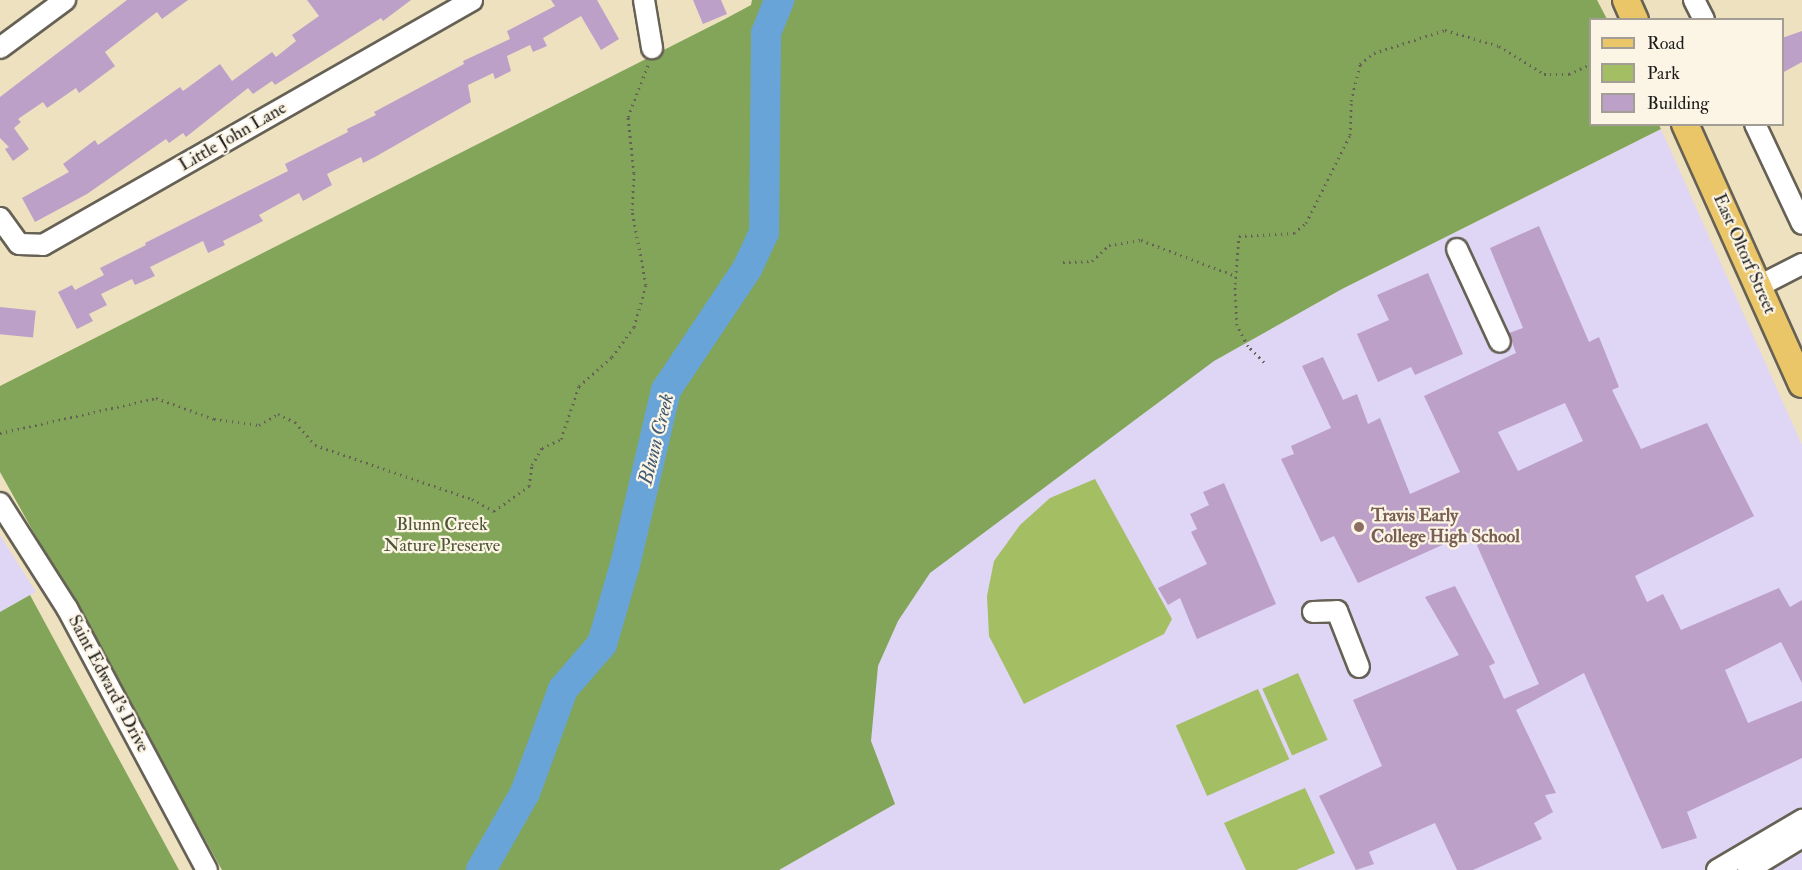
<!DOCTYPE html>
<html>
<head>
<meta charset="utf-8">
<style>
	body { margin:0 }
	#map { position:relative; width:1802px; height:870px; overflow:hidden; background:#eee1c0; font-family:"IM FELL Double Pica",serif }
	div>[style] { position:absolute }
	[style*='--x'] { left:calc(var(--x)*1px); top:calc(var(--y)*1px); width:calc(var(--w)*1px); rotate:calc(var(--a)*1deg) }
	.built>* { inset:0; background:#dfd5f5 }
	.green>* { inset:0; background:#a4be64; transform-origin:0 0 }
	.forest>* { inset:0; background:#83a55a }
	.river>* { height:30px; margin:-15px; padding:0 15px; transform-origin:15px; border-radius:15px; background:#69a4d9 }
	.building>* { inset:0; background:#bca0c8; transform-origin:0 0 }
	.path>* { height:3px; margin-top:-1.5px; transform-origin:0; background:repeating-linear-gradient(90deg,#666155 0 1.5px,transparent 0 6px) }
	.roads { filter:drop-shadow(2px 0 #666155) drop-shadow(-2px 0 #666155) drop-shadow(0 2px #666155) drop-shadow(0 -2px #666155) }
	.minor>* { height:20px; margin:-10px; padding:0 10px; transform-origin:10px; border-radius:10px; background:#fff }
	.major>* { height:26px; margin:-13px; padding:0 13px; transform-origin:13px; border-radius:13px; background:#eac669 }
	.dots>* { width:16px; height:16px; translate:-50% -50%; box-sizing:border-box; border:3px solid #fcf5e5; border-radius:50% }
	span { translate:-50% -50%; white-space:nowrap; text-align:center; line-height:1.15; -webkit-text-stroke:4.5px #fcf5e5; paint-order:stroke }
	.street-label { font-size:18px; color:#1c1c1c }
	.education-label { font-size:18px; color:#785e54; font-weight:700 }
	.left { translate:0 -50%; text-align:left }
	.park-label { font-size:18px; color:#4c5535 }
	.water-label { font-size:20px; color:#3f5971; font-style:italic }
	.legend { position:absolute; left:1589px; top:18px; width:195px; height:108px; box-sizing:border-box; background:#fcf5e5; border:2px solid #a29e95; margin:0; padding:8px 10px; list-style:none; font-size:18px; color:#1c1c1c }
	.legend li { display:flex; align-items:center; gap:12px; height:30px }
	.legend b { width:30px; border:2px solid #a29e95 }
</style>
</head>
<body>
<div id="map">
	<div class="built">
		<div style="clip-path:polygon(1661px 129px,1802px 445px,1802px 870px,779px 870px,865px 821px,769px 609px,1342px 289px)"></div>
		<div style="clip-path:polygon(0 535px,36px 592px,0 612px)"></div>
	</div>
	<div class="green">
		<div style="clip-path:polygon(1095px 479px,1172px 619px,1164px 634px,1024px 704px,989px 636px,987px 596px,994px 561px,1020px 525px,1050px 498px)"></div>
		<div style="left:1298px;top:673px;width:73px;height:39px;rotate:66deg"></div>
		<div style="left:1258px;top:689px;width:77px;height:90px;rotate:66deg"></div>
		<div style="clip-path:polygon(1305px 788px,1335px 853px,1296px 870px,1246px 870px,1224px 823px)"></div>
	</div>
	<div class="forest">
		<div style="clip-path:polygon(752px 0,1597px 0,1607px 19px,1590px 20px,1590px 124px,1659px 125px,1661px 129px,1342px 289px,1214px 361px,930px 573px,898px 621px,878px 666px,871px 741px,895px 804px,779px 870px,222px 870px,0 472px,0 386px,725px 19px,751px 5px)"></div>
		<div style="clip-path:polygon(30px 595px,179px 870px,0 870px,0 612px)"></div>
	</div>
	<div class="river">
		<div style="--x:481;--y:870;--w:89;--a:-60.3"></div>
		<div style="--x:525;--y:793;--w:111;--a:-69.9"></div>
		<div style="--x:563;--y:689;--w:60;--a:-49.1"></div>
		<div style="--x:602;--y:644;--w:82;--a:-73.8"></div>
		<div style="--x:625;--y:565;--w:180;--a:-76.8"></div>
		<div style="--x:666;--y:390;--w:146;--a:-56.2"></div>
		<div style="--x:747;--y:269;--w:40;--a:-65"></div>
		<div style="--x:764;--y:233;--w:200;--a:-89.4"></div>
		<div style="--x:766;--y:33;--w:35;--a:-68"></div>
	</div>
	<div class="building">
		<div style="clip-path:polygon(127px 0,188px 0,162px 19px,157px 12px,105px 52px,115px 66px,79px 93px,76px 88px,47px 108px,43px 102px,18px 119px,21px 122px,14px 128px,29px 149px,13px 161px,5px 149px,9px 147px,0 138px,0 97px)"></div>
		<div style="clip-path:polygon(307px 0,411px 0,383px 21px,381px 18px,275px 85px,272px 81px,253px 94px,248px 88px,186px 137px,183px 133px,169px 143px,166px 139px,87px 194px,35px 222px,22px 198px,69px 172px,63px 164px,95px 140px,98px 145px,180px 87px,183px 91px,220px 64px,232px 81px,272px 52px,276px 57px,296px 41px,292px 35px,319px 16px)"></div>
		<div style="clip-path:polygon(551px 0,597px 0,619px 39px,601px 50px,581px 16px,543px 38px,547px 46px,533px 52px,530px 45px,507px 56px,511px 71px,495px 79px,493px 73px,468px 85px,471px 102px,375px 157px,363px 163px,361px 157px,327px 174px,332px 185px,303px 201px,299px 193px,259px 215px,263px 221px,223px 241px,225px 245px,208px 253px,203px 241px,150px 267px,155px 276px,135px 285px,132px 279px,101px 294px,107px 305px,89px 314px,93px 321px,77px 329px,58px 292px,72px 285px,75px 290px,104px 275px,100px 268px,146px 245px,145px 243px,288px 171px,285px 164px,348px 132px,347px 129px,376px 115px,374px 112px,464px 64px,463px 61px,510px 39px,507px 31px,555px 6px)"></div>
		<div style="clip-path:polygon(693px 0,721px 0,727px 14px,703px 24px)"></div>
		<div style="clip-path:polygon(1802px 31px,1802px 62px,1782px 73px,1782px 38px)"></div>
		<div style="clip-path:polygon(evenodd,1539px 226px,1589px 342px,1599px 337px,1619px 387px,1612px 390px,1641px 449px,1707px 423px,1754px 516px,1635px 576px,1647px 602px,1663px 594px,1681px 630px,1779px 588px,1790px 607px,1802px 600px,1802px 683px,1781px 642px,1725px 670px,1748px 723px,1802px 701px,1802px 758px,1687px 812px,1697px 838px,1662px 849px,1584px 673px,1516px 710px,1556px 793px,1545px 795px,1553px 812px,1534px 823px,1542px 839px,1473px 870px,1457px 870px,1435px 823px,1369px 852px,1374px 864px,1356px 870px,1319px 796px,1382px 766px,1353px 700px,1459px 655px,1425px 597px,1455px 586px,1495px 663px,1489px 666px,1504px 699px,1539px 684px,1471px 532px,1358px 583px,1334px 536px,1321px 542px,1281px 459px,1294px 454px,1291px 446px,1331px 428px,1302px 366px,1323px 357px,1343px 400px,1357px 394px,1368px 424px,1380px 418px,1410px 494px,1460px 472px,1424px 396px,1516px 353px,1509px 333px,1523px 328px,1490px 248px,1539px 226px,1565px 403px,1583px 441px,1518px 471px,1498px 432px,1565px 403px)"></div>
		<div style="clip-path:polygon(1428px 273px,1463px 354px,1415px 375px,1411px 367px,1378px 382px,1357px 334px,1389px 320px,1377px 295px)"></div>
		<div style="left:0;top:307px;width:36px;height:27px;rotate:6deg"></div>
		<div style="clip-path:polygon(1224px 483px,1276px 604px,1197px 639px,1180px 598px,1168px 605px,1158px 588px,1207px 564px,1191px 532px,1197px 529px,1190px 514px,1209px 505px,1203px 492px)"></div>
	</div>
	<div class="path">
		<div style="--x:1063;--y:262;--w:29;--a:-2"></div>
		<div style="--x:1092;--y:261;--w:23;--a:-43"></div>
		<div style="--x:1109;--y:245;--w:32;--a:-9"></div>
		<div style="--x:1141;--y:240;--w:102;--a:20.8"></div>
		<div style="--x:1264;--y:362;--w:23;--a:-135"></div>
		<div style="--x:1248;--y:346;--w:24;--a:-118"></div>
		<div style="--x:1237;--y:325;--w:41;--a:-92.8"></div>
		<div style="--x:1235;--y:284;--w:48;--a:-85.2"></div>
		<div style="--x:1239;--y:236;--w:55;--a:-3.1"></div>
		<div style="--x:1294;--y:233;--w:16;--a:-40"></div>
		<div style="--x:1306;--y:223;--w:98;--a:-63.4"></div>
		<div style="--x:1350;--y:135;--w:34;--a:-88"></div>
		<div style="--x:1351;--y:101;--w:38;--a:-76"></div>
		<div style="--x:1360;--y:64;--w:18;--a:-38"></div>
		<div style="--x:1374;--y:53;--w:75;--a:-17.9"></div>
		<div style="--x:1445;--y:30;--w:56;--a:16.5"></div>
		<div style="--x:1499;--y:46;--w:53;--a:31.9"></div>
		<div style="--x:1544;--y:74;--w:25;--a:0"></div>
		<div style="--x:1569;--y:74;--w:23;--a:-25"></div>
		<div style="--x:0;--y:433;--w:160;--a:-12.6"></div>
		<div style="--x:156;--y:398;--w:62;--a:19.9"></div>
		<div style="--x:214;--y:419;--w:45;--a:7.6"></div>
		<div style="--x:259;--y:425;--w:22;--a:-30"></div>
		<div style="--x:278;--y:414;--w:19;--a:25"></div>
		<div style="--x:295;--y:422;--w:30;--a:49"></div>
		<div style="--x:315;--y:445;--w:166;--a:19"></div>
		<div style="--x:472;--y:499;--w:25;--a:29"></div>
		<div style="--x:494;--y:511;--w:43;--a:-35.5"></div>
		<div style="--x:529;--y:486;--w:21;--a:-82"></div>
		<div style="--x:532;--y:465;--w:20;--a:-60"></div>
		<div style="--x:542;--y:448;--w:21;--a:-25"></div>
		<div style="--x:561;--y:439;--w:56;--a:-71.2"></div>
		<div style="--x:579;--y:386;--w:44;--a:-41.3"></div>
		<div style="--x:612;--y:357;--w:37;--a:-54"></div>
		<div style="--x:634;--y:327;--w:44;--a:-74.1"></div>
		<div style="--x:646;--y:285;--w:76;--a:-100.6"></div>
		<div style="--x:632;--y:210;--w:37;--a:-87"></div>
		<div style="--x:634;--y:173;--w:56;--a:-96.1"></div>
		<div style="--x:628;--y:117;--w:56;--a:-69"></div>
	</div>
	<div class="roads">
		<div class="minor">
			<div style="--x:644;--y:0;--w:49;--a:80.5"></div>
			<div style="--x:1694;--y:0;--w:22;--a:63"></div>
			<div style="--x:0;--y:48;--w:81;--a:-36.4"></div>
			<div style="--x:1755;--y:124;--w:110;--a:64.8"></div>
			<div style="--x:0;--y:218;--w:32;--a:54"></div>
			<div style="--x:19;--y:244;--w:24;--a:2"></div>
			<div style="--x:43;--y:245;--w:494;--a:-29.7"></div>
			<div style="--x:1457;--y:249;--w:102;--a:65.2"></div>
			<div style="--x:1759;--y:286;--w:48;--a:-27.1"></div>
			<div style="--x:0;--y:503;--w:125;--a:57.5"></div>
			<div style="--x:67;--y:608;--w:297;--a:61.9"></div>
			<div style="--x:1313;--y:612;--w:24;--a:-2"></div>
			<div style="--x:1337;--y:611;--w:60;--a:68.6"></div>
			<div style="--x:1717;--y:870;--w:99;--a:-30.5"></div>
			<div style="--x:1748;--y:870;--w:63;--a:-31.4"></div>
		</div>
		<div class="major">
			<div style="--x:1626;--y:0;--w:22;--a:66"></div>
			<div style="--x:1685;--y:124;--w:285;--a:65.8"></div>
		</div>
	</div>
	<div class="dots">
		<div style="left:1359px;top:527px;background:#8d6e63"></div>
	</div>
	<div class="street-label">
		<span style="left:233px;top:137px;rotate:-30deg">Little John Lane</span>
		<span style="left:1744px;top:254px;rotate:66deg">East Oltorf Street</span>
		<span style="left:108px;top:684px;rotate:62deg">Saint Edward's Drive</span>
	</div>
	<div class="education-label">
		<span class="left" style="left:1371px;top:527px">Travis Early<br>College High School</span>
	</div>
	<div class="park-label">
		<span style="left:442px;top:536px">Blunn Creek<br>Nature Preserve</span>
	</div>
	<div class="water-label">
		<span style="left:656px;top:439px;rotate:-76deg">Blunn Creek</span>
	</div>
	<ul class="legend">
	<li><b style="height:8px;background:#eac669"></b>Road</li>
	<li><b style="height:16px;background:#a4be64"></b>Park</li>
	<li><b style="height:16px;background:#bca0c8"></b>Building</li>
	</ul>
</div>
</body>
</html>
